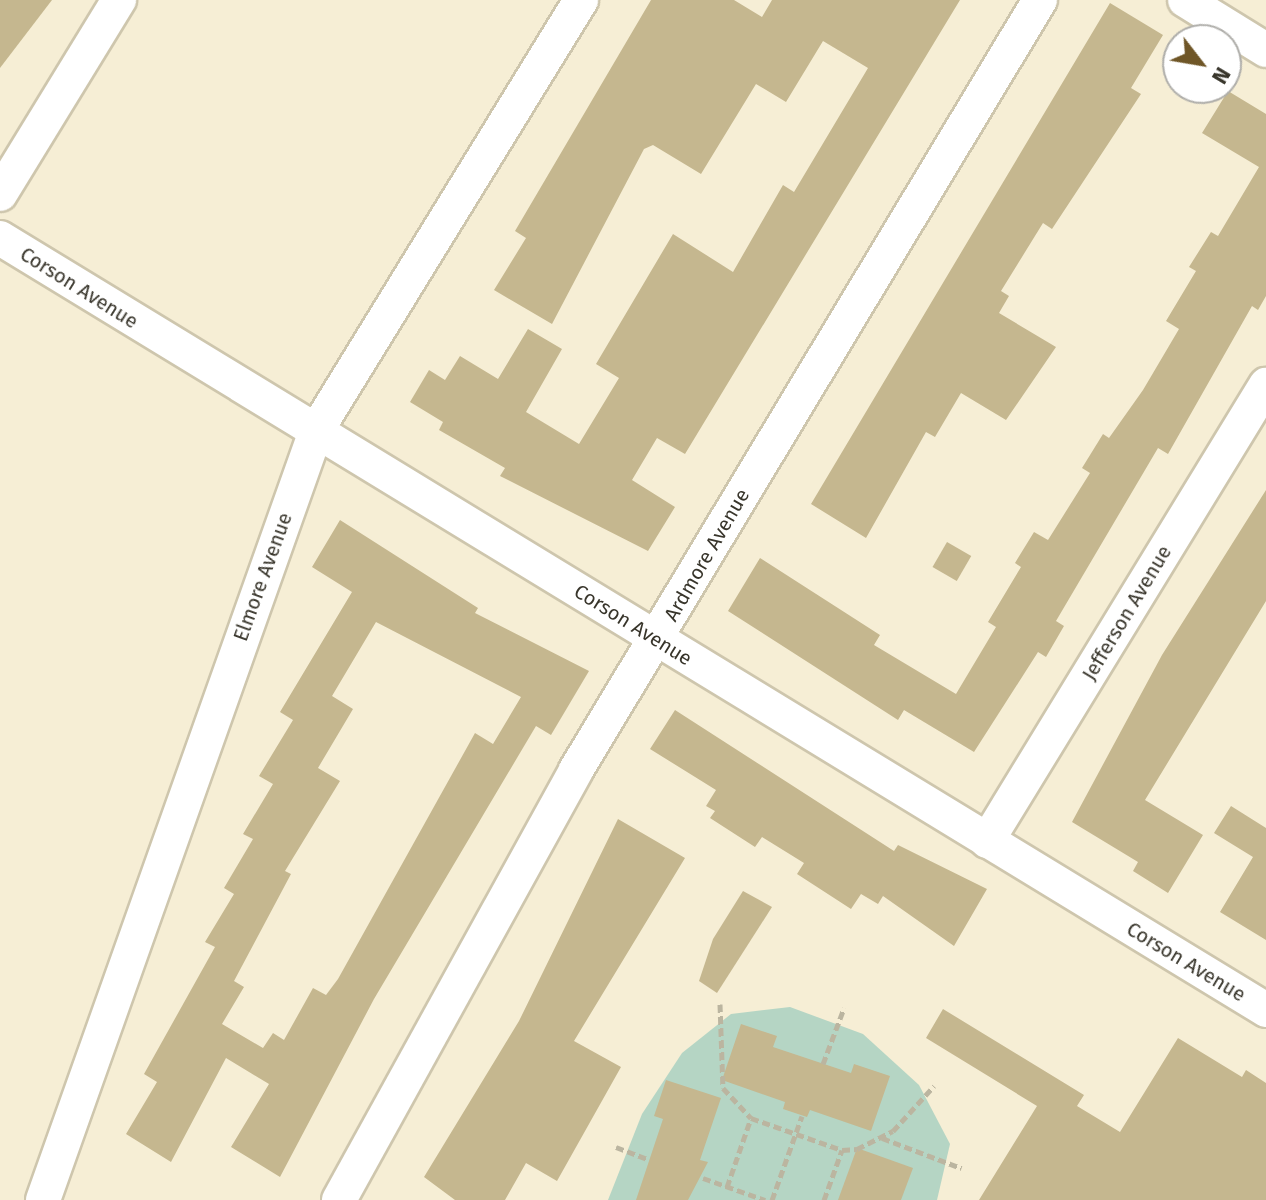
<!DOCTYPE html>
<html>
<head>
<meta charset="utf-8">
<style>
	body { margin:0 }
	#map { position:relative; width:1266px; height:1200px; overflow:hidden; background:#f6eed5; font-family:"Fira Sans",sans-serif }
	div>[style] { position:absolute }
	[style*='--x'] { left:calc(var(--x)*1px); top:calc(var(--y)*1px); width:calc(var(--w)*1px); rotate:calc(var(--a)*1deg) }
	.green>* { inset:0; background:#b5d5c4 }
	.building>* { inset:0; background:#c5b78f; transform-origin:0 0 }
	.path>* { height:5px; margin-top:-2.5px; transform-origin:0; background:repeating-linear-gradient(90deg,#bbb5a0 0 8px,transparent 0 12px) }
	.roads { filter:drop-shadow(2px 0 #cec6ad) drop-shadow(-2px 0 #cec6ad) drop-shadow(0 2px #cec6ad) drop-shadow(0 -2px #cec6ad) }
	.minor>* { height:34px; margin:-17px; padding:0 17px; transform-origin:17px; border-radius:17px; background:#fff }
	span { translate:-50% -50%; white-space:nowrap; text-align:center; line-height:1.15; -webkit-text-stroke:7px #fff; paint-order:stroke }
	.street-label { font-size:20px; color:#38352b }
	.north { position:absolute; left:1162px; top:24px; width:80px; height:80px; box-sizing:border-box; background:#fff; border:2px solid #afaeaa; border-radius:50%; rotate:121deg; font-size:22px; font-weight:700; line-height:32px; text-align:center; color:#38352b }
	.north::after { content:''; display:block; margin:auto; width:28px; height:36px; background:#6f5627; clip-path:polygon(50% 0,100% 100%,50% 72%,0 100%) }
</style>
</head>
<body>
<div id="map">
	<div class="green">
		<div style="clip-path:polygon(790px 1007px,863px 1034px,919px 1085px,950px 1144px,937px 1200px,608px 1200px,642px 1114px,682px 1053px,731px 1014px)"></div>
	</div>
	<div class="building">
		<div style="clip-path:polygon(0 0,52px 0,0 68px)"></div>
		<div style="clip-path:polygon(651px 0,734px 0,762px 17px,772px 0,960px 0,685px 454px,657px 438px,632px 480px,675px 507px,648px 551px,500px 476px,505px 468px,439px 430px,443px 422px,410px 402px,429px 370px,445px 380px,460px 356px,498px 379px,528px 329px,562px 349px,526px 412px,579px 444px,619px 378px,596px 364px,673px 234px,733px 272px,783px 185px,794px 192px,868px 68px,823px 41px,786px 102px,756px 84px,701px 174px,653px 145px,644px 149px,552px 324px,494px 290px,526px 238px,515px 231px)"></div>
		<div style="clip-path:polygon(1110px 3px,1163px 35px,1131px 88px,1141px 94px,1052px 229px,1043px 223px,1001px 291px,1009px 296px,999px 313px,1056px 347px,1006px 420px,961px 393px,935px 437px,926px 432px,866px 538px,811px 504px)"></div>
		<div style="clip-path:polygon(1228px 91px,1266px 114px,1266px 296px,1258px 310px,1252px 306px,1168px 454px,1158px 448px,1056px 621px,1064px 626px,1046px 657px,1038px 652px,974px 752px,904px 710px,898px 720px,728px 611px,760px 558px,880px 635px,874px 645px,956px 694px,996px 627px,988px 622px,1021px 567px,1015px 563px,1034px 532px,1048px 540px,1090px 473px,1082px 468px,1103px 434px,1109px 438px,1143px 390px,1179px 329px,1166px 321px,1196px 271px,1189px 267px,1211px 232px,1218px 236px,1259px 167px,1202px 133px)"></div>
		<div style="clip-path:polygon(1266px 490px,1266px 601px,1145px 800px,1203px 835px,1168px 893px,1133px 871px,1138px 862px,1072px 822px,1162px 655px)"></div>
		<div style="clip-path:polygon(evenodd,340px 520px,478px 608px,475px 613px,589px 671px,551px 735px,536px 726px,374px 999px,280px 1177px,231px 1147px,269px 1084px,226px 1058px,171px 1162px,126px 1134px,157px 1082px,144px 1074px,215px 947px,205px 942px,234px 894px,224px 888px,253px 839px,243px 834px,273px 784px,259px 776px,293px 720px,280px 712px,352px 592px,312px 567px,340px 520px,376px 622px,521px 697px,493px 744px,475px 733px,338px 979px,326px 995px,313px 988px,284px 1040px,273px 1033px,263px 1048px,222px 1024px,244px 987px,234px 981px,291px 874px,285px 871px,340px 781px,318px 768px,353px 709px,332px 696px,376px 622px)"></div>
		<div style="left:947px;top:542px;width:28px;height:29px;rotate:30deg"></div>
		<div style="clip-path:polygon(675px 710px,894px 851px,898px 845px,987px 889px,954px 946px,883px 896px,878px 904px,861px 894px,851px 909px,797px 874px,804px 863px,762px 837px,755px 847px,710px 818px,715px 811px,706px 806px,716px 790px,650px 749px)"></div>
		<div style="clip-path:polygon(1231px 806px,1266px 828px,1266px 940px,1220px 912px,1253px 857px,1214px 833px)"></div>
		<div style="clip-path:polygon(618px 819px,685px 858px,574px 1041px,621px 1067px,557px 1181px,526px 1163px,505px 1200px,455px 1200px,424px 1177px,519px 1021px)"></div>
		<div style="clip-path:polygon(743px 891px,772px 907px,717px 993px,699px 981px,713px 939px)"></div>
		<div style="clip-path:polygon(943px 1009px,1084px 1095px,1077px 1106px,1120px 1132px,1178px 1038px,1242px 1077px,1246px 1070px,1266px 1083px,1266px 1200px,979px 1200px,1037px 1106px,926px 1038px)"></div>
		<div style="clip-path:polygon(741px 1024px,777px 1036px,773px 1047px,851px 1073px,854px 1064px,890px 1076px,871px 1131px,810px 1110px,807px 1117px,783px 1109px,785px 1102px,722px 1080px)"></div>
		<div style="clip-path:polygon(666px 1080px,721px 1098px,700px 1160px,708px 1162px,688px 1200px,636px 1200px,663px 1119px,654px 1116px)"></div>
		<div style="clip-path:polygon(857px 1148px,913px 1168px,901px 1200px,838px 1200px)"></div>
	</div>
	<div class="path">
		<div style="--x:720;--y:1004;--w:84;--a:88"></div>
		<div style="--x:723;--y:1088;--w:41;--a:47"></div>
		<div style="--x:751;--y:1118;--w:96;--a:19.4"></div>
		<div style="--x:842;--y:1150;--w:15;--a:-4"></div>
		<div style="--x:857;--y:1149;--w:40;--a:-26.6"></div>
		<div style="--x:893;--y:1131;--w:61;--a:-47.7"></div>
		<div style="--x:823;--y:1064;--w:60;--a:-69.4"></div>
		<div style="--x:882;--y:1138;--w:85;--a:20.8"></div>
		<div style="--x:616;--y:1147;--w:36;--a:21"></div>
		<div style="--x:703;--y:1178;--w:66;--a:19.5"></div>
		<div style="--x:727;--y:1187;--w:73;--a:-70.8"></div>
		<div style="--x:772;--y:1200;--w:89;--a:-70.3"></div>
		<div style="--x:824;--y:1200;--w:53;--a:-70.2"></div>
	</div>
	<div class="roads">
		<div class="minor">
			<div style="--x:1185;--y:0;--w:95;--a:31.7"></div>
			<div style="--x:0;--y:194;--w:228;--a:-58.5"></div>
			<div style="--x:0;--y:238;--w:1483;--a:31.37"></div>
			<div style="--x:987;--y:841;--w:535;--a:-58.54"></div>
			<div style="--x:43;--y:1200;--w:816;--a:-70.45"></div>
			<div style="--x:316;--y:431;--w:506;--a:-58.41"></div>
			<div style="--x:339;--y:1200;--w:491;--a:-61.1"></div>
			<div style="--x:576;--y:770;--w:899;--a:-58.93"></div>
		</div>
	</div>
	<div class="street-label">
		<span style="left:79px;top:288px;rotate:32deg">Corson Avenue</span>
		<span style="left:707px;top:555px;rotate:-60deg">Ardmore Avenue</span>
		<span style="left:263px;top:577px;rotate:-70deg">Elmore Avenue</span>
		<span style="left:1127px;top:613px;rotate:-59deg">Jefferson Avenue</span>
		<span style="left:633px;top:625px;rotate:32deg">Corson Avenue</span>
		<span style="left:1186px;top:962px;rotate:31deg">Corson Avenue</span>
	</div>
	<div class="north">N</div>
</div>
</body>
</html>
